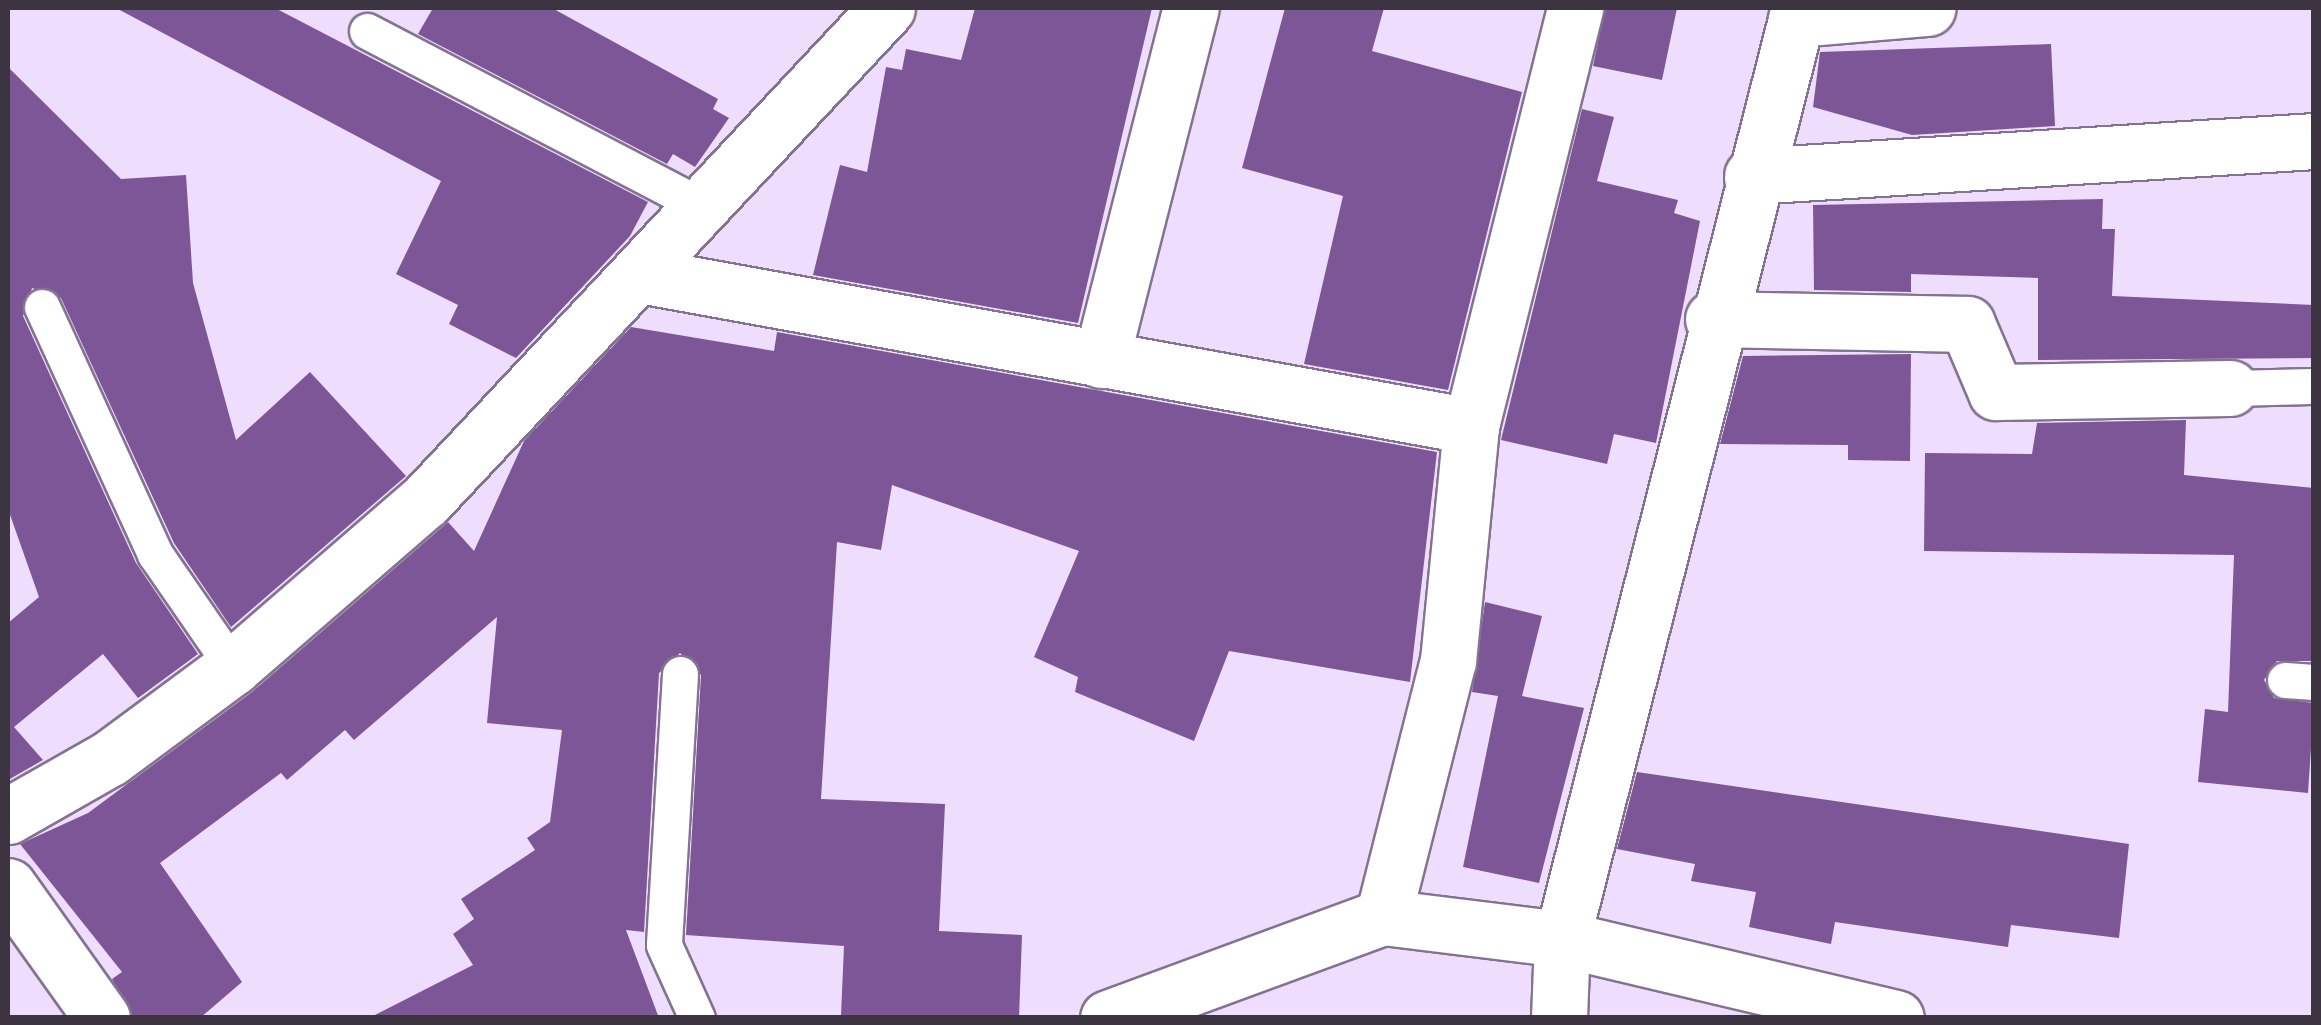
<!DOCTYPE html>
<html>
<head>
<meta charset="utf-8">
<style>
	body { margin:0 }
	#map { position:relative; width:2321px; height:1025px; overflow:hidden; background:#efddfd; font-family:Quicksand,sans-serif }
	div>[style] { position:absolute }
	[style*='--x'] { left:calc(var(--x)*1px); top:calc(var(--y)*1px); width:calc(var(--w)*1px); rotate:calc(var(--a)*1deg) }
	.building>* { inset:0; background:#7d5697 }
	.roads { filter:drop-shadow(2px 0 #847390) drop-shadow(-2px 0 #847390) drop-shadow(0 2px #847390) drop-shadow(0 -2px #847390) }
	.lane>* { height:35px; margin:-17.5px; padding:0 17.5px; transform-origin:17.5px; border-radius:17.5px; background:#fff }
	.street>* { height:55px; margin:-27.5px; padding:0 27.5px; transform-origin:27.5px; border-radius:27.5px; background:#fff }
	span { translate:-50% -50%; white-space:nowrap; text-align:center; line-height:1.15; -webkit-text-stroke:10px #f6effc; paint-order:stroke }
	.frame { position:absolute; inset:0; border:10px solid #3c3441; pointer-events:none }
</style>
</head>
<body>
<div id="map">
	<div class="building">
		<div style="clip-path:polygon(116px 8px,275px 8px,648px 202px,630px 236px,516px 358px,449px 324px,458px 305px,396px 274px,441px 181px)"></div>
		<div style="clip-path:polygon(433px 8px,552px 8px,718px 99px,713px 109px,729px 118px,695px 167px,673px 154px,667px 164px,418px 34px)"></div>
		<div style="clip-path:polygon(975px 8px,1152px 8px,1078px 323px,813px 275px,840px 165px,867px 172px,886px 67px,902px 70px,906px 49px,961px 60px)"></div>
		<div style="clip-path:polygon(1285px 8px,1384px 8px,1372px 51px,1522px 92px,1448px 390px,1304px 364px,1343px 196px,1242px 168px)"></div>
		<div style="clip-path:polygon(1605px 8px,1677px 8px,1662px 80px,1593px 66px)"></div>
		<div style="clip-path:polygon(2051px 44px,2055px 126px,1912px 135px,1813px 107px,1820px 52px)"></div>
		<div style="clip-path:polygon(8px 67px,121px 179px,186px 175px,193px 283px,236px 440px,310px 372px,406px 476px,231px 627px,174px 543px,61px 298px,32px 288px,23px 316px,136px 563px,198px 654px,138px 698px,103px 654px,14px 727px,43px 760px,8px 780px,8px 623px,39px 597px,8px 509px)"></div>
		<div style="clip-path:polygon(1582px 109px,1614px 117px,1597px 181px,1678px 200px,1674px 213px,1700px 221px,1656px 443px,1614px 434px,1607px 464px,1501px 440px)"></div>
		<div style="clip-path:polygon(2103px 199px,2102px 229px,2115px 229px,2112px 296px,2314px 305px,2314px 358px,2038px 360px,2038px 278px,1911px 274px,1911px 292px,1814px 290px,1813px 205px)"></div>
		<div style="clip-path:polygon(631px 327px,774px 351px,777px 332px,1437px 452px,1410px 682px,1229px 651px,1194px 741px,1075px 692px,1078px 677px,1034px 657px,1079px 551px,892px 485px,881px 550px,837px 542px,821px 799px,945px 804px,939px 931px,1022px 935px,1019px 1018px,841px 1015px,844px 946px,686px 935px,701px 675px,680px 653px,659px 673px,644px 932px,626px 930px,659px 1018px,369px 1018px,473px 965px,453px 934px,474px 919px,461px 899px,535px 850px,527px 838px,550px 822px,562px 730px,487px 723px,497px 617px,354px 740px,345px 730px,287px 780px,281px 773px,160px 863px,242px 982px,200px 1018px,133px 1018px,112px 979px,122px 972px,20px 844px,88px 813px,252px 692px,448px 522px,474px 551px,524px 441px)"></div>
		<div style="clip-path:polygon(1911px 354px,1910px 461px,1848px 460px,1848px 445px,1720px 444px,1743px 356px)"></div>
		<div style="clip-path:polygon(2186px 420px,2184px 475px,2314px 488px,2314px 661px,2277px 661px,2264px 680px,2274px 698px,2314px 703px,2308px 793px,2198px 782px,2205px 709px,2228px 712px,2234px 555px,1924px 551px,1925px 453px,2032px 454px,2037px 423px)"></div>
		<div style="clip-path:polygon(1485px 602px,1542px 616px,1522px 696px,1584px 708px,1539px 883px,1463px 867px,1498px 696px,1472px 692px)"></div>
		<div style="clip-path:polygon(1637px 772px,2129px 844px,2119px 938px,2011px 925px,2008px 947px,1835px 922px,1831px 944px,1749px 927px,1756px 892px,1691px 881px,1695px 864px,1617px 849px)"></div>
	</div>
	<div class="roads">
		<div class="lane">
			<div style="--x:367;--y:31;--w:382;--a:27.6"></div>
			<div style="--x:42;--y:307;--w:272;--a:65.4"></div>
			<div style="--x:155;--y:554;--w:137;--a:55.4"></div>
			<div style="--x:2230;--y:388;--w:84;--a:-1.4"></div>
			<div style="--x:680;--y:674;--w:271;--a:93.4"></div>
			<div style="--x:664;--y:945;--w:80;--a:65.7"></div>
			<div style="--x:2285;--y:680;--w:29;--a:4"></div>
		</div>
		<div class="street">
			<div style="--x:1796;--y:19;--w:132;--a:-4.8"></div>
			<div style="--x:1752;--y:176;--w:563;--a:-3.56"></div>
			<div style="--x:640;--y:275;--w:845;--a:10.3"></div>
			<div style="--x:1713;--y:319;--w:254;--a:1.1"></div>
			<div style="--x:1967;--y:324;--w:74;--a:66.9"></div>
			<div style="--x:1996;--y:392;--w:234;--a:-1"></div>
			<div style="--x:1101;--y:360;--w:363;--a:-75.7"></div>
			<div style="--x:8;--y:816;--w:117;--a:-29.6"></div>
			<div style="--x:110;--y:758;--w:153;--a:-36.5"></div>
			<div style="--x:233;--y:667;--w:255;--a:-40.9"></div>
			<div style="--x:426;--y:500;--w:674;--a:-46.86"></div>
			<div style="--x:8;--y:886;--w:162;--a:54.5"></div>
			<div style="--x:1383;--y:917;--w:264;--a:-75.8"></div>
			<div style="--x:1448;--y:661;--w:236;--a:-84.4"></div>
			<div style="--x:1471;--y:426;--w:431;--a:-76"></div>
			<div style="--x:1108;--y:1018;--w:293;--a:-20.2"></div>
			<div style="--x:1383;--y:917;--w:180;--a:7"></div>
			<div style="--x:1562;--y:939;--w:343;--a:13.3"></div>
			<div style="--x:1559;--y:1018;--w:79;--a:-87.8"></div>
			<div style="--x:1562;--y:939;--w:961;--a:-75.72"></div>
		</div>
	</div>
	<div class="frame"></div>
</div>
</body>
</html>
